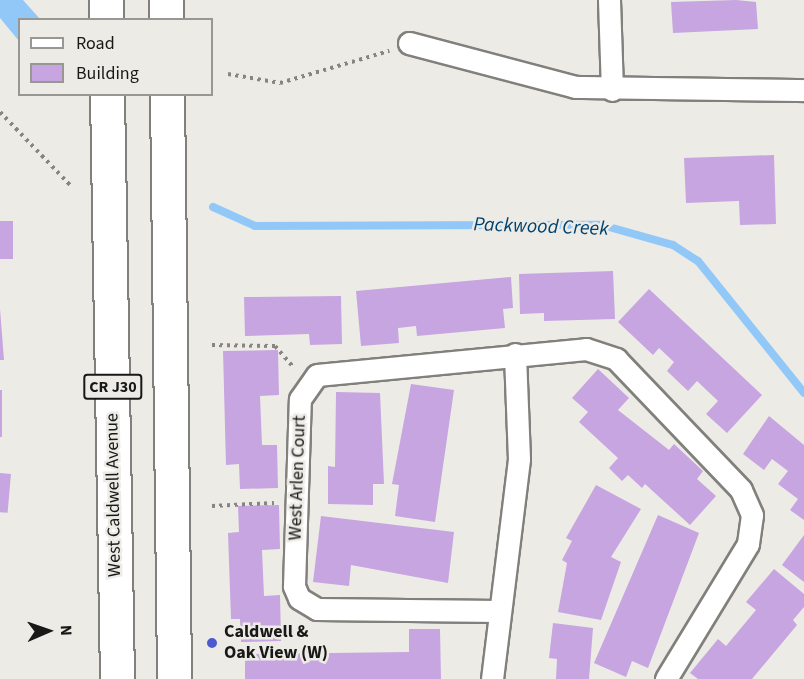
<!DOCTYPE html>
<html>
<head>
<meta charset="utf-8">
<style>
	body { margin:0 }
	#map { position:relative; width:804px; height:679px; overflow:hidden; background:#edebe6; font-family:"Source Sans 3",sans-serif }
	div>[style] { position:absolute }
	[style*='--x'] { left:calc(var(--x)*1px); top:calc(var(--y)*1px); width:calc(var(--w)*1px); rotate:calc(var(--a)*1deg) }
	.water>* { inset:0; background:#91c8f8 }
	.stream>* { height:8px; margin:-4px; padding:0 4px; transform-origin:4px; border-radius:4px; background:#91c8f8 }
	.building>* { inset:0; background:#c6a5e0; transform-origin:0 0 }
	.path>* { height:4px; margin-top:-2px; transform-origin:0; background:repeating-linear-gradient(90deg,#878582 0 3px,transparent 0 7.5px) }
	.roads { filter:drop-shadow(2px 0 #82807c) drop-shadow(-2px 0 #82807c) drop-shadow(0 2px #82807c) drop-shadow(0 -2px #82807c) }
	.minor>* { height:21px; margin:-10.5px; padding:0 10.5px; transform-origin:10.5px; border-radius:10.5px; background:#fff }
	.primary>* { height:33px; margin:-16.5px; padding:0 16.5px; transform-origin:16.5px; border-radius:16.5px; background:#fff }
	.dots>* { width:16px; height:16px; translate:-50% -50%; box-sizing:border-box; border:3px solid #edebe6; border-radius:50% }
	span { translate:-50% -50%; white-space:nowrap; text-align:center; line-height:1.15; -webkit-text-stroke:5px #edebe6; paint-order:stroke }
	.shield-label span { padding:2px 4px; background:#edebe6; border:2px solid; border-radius:4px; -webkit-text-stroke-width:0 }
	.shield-label { font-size:16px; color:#181816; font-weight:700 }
	.street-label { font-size:18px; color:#181816 }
	.poi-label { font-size:18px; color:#181816; font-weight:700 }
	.left { translate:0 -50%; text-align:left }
	.water-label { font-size:20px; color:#00426e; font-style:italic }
	.legend { position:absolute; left:18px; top:18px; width:195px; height:78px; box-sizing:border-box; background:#edebe6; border:2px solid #989793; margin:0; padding:8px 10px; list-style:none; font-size:18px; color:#181816 }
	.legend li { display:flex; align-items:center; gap:12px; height:30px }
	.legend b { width:30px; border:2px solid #989793 }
	.north { position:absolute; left:18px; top:601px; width:60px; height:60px; -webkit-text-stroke:4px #edebe6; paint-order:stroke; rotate:88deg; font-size:16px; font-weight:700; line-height:24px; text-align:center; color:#181816 }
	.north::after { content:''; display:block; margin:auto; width:21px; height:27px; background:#181816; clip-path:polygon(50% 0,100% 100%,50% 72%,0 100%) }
</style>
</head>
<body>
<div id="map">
	<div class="water">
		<div style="clip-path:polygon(0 0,23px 0,40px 19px,20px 20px,19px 41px,0 18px)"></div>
	</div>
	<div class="stream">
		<div style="--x:213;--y:207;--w:46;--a:24.3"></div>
		<div style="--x:255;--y:226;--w:347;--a:-0.2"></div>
		<div style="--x:602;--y:225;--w:74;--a:15.7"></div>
		<div style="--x:673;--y:245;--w:30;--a:33"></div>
		<div style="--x:698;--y:261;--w:169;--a:51.2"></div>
	</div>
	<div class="building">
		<div style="clip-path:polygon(736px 0,756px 2px,758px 29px,673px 33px,671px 2px)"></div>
		<div style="clip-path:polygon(774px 155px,776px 224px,740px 225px,739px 201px,686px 203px,684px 158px)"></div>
		<div style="left:0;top:221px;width:13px;height:38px"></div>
		<div style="clip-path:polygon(613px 271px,615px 319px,544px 321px,544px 313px,520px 314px,519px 274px)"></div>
		<div style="clip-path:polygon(511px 277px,513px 308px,503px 309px,505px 328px,417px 336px,416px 326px,398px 328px,399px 343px,361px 346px,356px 291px)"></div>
		<div style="clip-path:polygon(649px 289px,762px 395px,727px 433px,706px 414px,718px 401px,697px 381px,688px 391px,667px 371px,674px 362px,659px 348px,653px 355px,618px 322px)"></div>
		<div style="clip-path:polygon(341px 296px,342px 344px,310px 345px,309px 334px,245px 336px,244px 297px)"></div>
		<div style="clip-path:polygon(0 309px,4px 360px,0 360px)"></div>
		<div style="clip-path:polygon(278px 350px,279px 395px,260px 396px,262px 445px,277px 445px,278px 488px,240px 489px,239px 464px,226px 465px,223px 351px)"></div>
		<div style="clip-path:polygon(598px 369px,629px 398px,618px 410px,669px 450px,674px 444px,703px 471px,697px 479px,716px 496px,690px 525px,645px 484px,642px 488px,628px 475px,622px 481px,609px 468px,618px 458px,579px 422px,588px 412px,572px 398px)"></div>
		<div style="clip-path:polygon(411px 384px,454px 390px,435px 522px,395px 516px,399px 485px,392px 484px)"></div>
		<div style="left:0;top:390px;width:2px;height:47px"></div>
		<div style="clip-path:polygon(336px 392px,380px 393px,384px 484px,373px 484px,373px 505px,328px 504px,328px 466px,335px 467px)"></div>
		<div style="clip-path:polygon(769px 416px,804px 445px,804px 520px,790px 510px,798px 499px,778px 484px,788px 471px,772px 459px,764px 470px,743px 454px)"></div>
		<div style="left:0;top:473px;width:11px;height:39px;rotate:5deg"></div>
		<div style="clip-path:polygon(596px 485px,641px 509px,611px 557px,621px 562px,601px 620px,558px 612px,567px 563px,562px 560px,572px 541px,566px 538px)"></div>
		<div style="clip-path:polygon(279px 505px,280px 549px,262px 550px,264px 596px,280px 595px,281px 641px,241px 642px,240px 619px,231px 619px,228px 533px,239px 532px,238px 506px)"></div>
		<div style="clip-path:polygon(658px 515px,699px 533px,648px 668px,632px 661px,626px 677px,594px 663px)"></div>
		<div style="clip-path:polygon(321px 516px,454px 532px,448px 583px,351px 565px,349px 586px,313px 582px)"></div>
		<div style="clip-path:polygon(804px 535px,804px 582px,782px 565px)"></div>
		<div style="clip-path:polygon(774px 569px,804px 594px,804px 607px,793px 620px,797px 625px,752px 679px,698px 679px,690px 673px,718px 639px,726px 646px,756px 610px,746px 602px)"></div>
		<div style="clip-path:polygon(553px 623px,593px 628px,589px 679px,556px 679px,557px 659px,549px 658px)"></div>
		<div style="clip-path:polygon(409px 629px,440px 629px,441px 679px,245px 679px,245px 654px,409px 652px)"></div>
	</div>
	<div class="path">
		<div style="--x:228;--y:74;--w:53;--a:9.8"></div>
		<div style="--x:280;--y:83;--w:114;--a:-16.4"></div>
		<div style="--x:0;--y:112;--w:101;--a:46.2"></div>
		<div style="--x:212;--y:345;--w:63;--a:0.9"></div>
		<div style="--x:275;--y:346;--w:29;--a:49"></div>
		<div style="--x:212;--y:506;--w:62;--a:-2.8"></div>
	</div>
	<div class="roads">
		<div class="minor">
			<div style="--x:609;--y:0;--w:90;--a:88.1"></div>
			<div style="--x:409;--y:43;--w:172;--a:14.8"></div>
			<div style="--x:575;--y:87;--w:229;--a:0.8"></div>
			<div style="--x:499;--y:611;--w:182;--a:-179.4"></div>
			<div style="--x:317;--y:609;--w:21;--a:-149"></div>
			<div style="--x:299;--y:598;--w:13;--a:-113"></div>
			<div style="--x:294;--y:586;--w:187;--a:-88.2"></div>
			<div style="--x:300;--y:399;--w:29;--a:-55"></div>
			<div style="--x:317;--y:375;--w:270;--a:-5.5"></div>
			<div style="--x:586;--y:349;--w:32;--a:18"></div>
			<div style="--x:616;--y:359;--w:181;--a:46.3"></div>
			<div style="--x:741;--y:490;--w:27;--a:66"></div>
			<div style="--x:752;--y:515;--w:29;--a:98"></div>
			<div style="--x:748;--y:544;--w:158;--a:121.3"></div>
			<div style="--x:492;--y:679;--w:222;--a:-83"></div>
			<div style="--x:519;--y:459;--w:105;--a:-92.2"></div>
		</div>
		<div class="primary">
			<div style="--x:106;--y:0;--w:20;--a:90"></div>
			<div style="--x:166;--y:0;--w:20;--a:90"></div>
			<div style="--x:107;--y:94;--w:585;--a:89.02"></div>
			<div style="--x:167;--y:94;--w:585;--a:89.31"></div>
		</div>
	</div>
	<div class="dots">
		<div style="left:212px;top:643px;background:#4c5acf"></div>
	</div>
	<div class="shield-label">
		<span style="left:113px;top:387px">CR J30</span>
	</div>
	<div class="street-label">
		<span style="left:298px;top:478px;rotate:-88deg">West Arlen Court</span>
		<span style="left:114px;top:495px;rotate:-91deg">West Caldwell Avenue</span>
	</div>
	<div class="poi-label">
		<span class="left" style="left:224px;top:643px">Caldwell &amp;<br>Oak View (W)</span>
	</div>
	<div class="water-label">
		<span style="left:541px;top:227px;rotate:2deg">Packwood Creek</span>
	</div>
	<ul class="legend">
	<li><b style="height:8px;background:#fff"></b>Road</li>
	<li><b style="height:16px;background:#c6a5e0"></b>Building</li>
	</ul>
	<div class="north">N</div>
</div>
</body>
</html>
